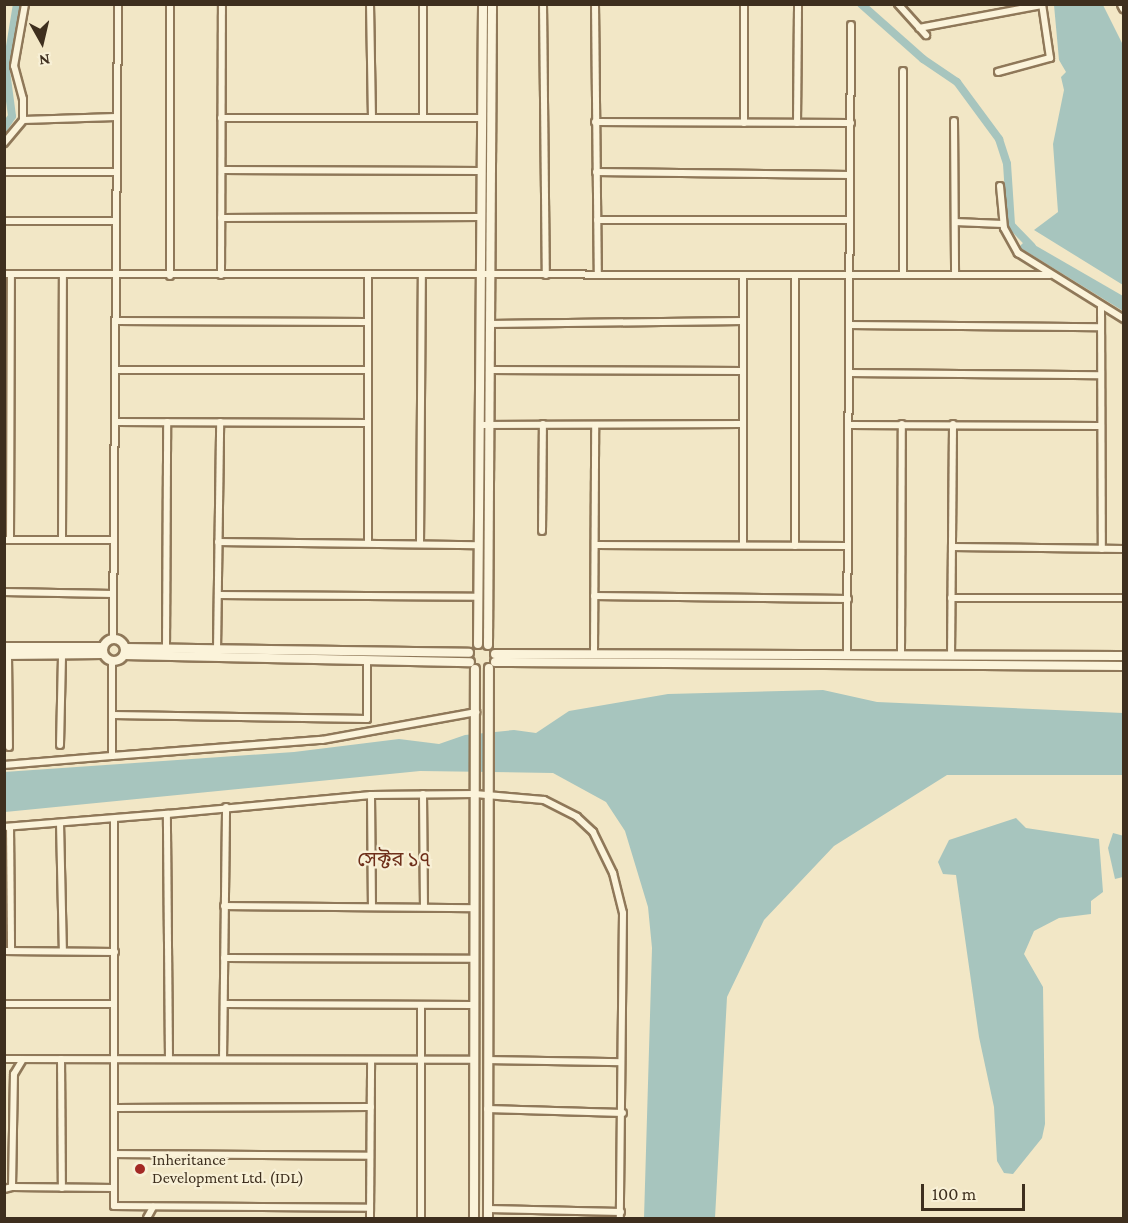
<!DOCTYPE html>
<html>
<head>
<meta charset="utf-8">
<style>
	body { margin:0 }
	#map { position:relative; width:1128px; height:1223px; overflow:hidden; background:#f2e7c6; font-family:"Crimson Pro","Noto Sans Bengali",serif }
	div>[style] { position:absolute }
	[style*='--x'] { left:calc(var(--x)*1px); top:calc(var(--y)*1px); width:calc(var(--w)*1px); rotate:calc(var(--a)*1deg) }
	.water>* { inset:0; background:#a7c5be }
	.canal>* { height:8px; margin:-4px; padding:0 4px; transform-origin:4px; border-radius:4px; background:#a7c5be }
	.roads { filter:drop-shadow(2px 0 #8f7859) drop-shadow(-2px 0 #8f7859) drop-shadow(0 2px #8f7859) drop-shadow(0 -2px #8f7859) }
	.minor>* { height:6px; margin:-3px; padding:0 3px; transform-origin:3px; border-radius:3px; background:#fbf3da }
	.tertiary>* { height:8px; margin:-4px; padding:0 4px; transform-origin:4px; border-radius:4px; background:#fbf3da }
	.tertiary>.ring { margin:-4px; padding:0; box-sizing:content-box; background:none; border:8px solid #fbf3da; border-radius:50% }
	.secondary>* { height:9px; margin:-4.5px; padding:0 4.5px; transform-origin:4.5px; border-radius:4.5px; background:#fbf3da }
	.dots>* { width:16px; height:16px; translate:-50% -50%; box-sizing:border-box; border:3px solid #f8f0d6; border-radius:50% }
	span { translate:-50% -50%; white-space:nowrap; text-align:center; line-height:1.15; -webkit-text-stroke:4.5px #f8f0d6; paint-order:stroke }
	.poi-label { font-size:16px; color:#3e2f1e }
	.left { translate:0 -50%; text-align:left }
	.quarter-label { font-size:20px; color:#6e2f1a }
	.frame { position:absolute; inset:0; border:6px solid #3e2f1e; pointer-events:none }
	.north { position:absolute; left:12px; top:12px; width:60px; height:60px; -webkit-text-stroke:4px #f8f0d6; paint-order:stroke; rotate:172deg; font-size:16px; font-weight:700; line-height:24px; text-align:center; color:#3e2f1e }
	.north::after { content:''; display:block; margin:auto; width:21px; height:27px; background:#3e2f1e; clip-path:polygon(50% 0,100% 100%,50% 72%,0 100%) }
	.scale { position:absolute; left:921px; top:1184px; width:104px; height:27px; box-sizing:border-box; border:3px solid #3e2f1e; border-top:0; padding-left:8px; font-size:18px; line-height:21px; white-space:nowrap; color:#3e2f1e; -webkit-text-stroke:4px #f8f0d6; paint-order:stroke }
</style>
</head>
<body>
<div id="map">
	<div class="water">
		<div style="clip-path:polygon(1054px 5px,1103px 5px,1123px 45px,1123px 285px,1034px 230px,1058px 212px,1053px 144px,1064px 90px,1061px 77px,1066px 72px,1059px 60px)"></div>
		<div style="clip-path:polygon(1026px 240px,1123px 296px,1123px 311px,1019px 247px)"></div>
		<div style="clip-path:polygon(823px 690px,877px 702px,1123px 713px,1123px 775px,947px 775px,834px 846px,764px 920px,727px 997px,715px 1218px,644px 1218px,652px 948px,648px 907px,625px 831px,606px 802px,553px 773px,420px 771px,5px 812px,4px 772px,294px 752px,399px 739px,439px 744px,465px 735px,514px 730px,536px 733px,569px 711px,668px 694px)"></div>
		<div style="clip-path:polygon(1016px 818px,1026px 828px,1099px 839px,1103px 892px,1091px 901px,1091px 914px,1059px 918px,1034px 931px,1024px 954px,1043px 987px,1045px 1124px,1042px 1138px,1013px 1174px,1004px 1173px,997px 1161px,994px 1107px,979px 1037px,956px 875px,943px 874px,938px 862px,949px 840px)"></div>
		<div style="clip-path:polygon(1113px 833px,1124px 836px,1123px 877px,1115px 879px,1108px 848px)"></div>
	</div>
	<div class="canal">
		<div style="--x:861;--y:4;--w:83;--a:41.6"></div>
		<div style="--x:923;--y:59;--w:41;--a:34.1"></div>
		<div style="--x:957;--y:82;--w:71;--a:53.6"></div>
		<div style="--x:999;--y:139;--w:26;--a:72"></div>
		<div style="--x:1007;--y:164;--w:61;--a:86.2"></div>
		<div style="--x:1011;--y:225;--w:30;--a:46"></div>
		<div style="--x:4;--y:128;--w:14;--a:-56"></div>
		<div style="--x:12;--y:116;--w:45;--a:-97.6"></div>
		<div style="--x:6;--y:71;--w:68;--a:-80.7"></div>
	</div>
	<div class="roads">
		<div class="minor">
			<div style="--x:170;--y:4;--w:272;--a:90"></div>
			<div style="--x:370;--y:4;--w:113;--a:89"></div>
			<div style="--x:423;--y:4;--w:114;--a:90"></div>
			<div style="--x:543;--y:4;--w:271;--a:89.4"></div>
			<div style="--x:595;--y:4;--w:271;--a:89.4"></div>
			<div style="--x:744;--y:4;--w:119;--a:90"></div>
			<div style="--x:898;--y:4;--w:42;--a:47.9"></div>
			<div style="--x:919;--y:28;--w:125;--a:-10.6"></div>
			<div style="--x:998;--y:72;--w:54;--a:-15.1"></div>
			<div style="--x:1050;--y:58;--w:55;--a:-98.4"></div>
			<div style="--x:221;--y:118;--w:261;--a:0"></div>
			<div style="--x:23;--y:120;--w:93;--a:-1.8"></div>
			<div style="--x:954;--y:121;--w:154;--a:89.6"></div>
			<div style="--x:595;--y:122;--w:256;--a:0.2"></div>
			<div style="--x:797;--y:123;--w:119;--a:-89.5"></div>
			<div style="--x:4;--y:143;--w:30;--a:-50"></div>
			<div style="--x:23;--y:120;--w:21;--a:-90"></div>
			<div style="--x:23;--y:99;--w:34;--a:-105"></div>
			<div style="--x:14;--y:66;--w:63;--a:-79.9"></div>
			<div style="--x:222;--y:170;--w:260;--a:0.2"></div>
			<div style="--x:4;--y:172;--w:111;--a:0"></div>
			<div style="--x:596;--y:172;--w:254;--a:0.7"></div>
			<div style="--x:1000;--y:186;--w:42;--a:84.6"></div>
			<div style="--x:1004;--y:228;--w:29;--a:61"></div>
			<div style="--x:1018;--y:253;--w:125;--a:31.9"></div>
			<div style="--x:221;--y:218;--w:261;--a:-0.2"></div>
			<div style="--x:597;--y:220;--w:253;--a:0"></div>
			<div style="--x:4;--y:221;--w:111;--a:0"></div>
			<div style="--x:955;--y:222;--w:48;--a:2.4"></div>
			<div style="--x:4;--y:274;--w:1046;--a:0.05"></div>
			<div style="--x:221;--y:275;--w:271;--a:-89.8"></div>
			<div style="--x:743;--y:275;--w:269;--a:90"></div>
			<div style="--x:903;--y:275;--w:204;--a:-90"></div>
			<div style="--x:1101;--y:307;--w:242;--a:89.8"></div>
			<div style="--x:116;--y:321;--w:252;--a:0.2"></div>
			<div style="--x:490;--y:324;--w:253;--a:-0.7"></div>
			<div style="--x:849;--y:325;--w:252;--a:0.5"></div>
			<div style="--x:117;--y:370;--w:251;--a:0"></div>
			<div style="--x:489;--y:370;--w:254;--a:0.2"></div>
			<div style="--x:849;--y:373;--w:252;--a:0.5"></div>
			<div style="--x:116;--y:422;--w:252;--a:0.2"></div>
			<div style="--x:480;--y:425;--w:262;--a:-0.2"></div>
			<div style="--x:849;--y:425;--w:252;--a:0.2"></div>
			<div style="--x:542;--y:531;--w:107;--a:-89.5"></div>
			<div style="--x:4;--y:540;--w:110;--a:0"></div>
			<div style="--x:10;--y:540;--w:265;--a:-89.8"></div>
			<div style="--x:62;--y:540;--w:265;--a:-89.8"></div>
			<div style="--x:218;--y:542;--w:261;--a:0.7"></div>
			<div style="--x:368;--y:543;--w:268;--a:-90"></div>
			<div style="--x:420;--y:544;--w:268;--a:-89.6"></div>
			<div style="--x:595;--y:545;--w:253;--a:0.2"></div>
			<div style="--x:795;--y:546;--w:271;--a:-90"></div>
			<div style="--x:952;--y:547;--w:172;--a:0.7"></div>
			<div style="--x:4;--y:592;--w:109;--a:1.1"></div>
			<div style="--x:218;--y:595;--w:261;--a:0.4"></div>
			<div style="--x:594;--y:596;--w:254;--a:0.7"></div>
			<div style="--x:951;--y:598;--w:173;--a:0"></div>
			<div style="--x:113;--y:639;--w:635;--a:-89.55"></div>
			<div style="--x:166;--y:649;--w:227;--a:-89.7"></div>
			<div style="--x:217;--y:650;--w:228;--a:-89.2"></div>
			<div style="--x:594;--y:654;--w:229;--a:-89.7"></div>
			<div style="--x:8;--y:655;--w:92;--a:89.4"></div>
			<div style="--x:847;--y:655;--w:630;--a:-89.64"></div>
			<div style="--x:901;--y:656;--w:232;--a:-89.8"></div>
			<div style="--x:951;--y:656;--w:232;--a:-89.5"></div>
			<div style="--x:113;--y:715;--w:254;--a:0.9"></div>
			<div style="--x:367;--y:719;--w:59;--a:-90"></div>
			<div style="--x:60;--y:745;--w:91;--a:-88.7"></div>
			<div style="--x:112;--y:756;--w:211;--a:-4.4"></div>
			<div style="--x:322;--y:740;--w:157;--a:-10.3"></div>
			<div style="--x:4;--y:765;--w:108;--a:-4.8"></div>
			<div style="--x:112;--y:756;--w:95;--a:-90"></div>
			<div style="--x:423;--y:794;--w:112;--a:89.5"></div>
			<div style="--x:371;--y:795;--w:111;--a:89.5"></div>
			<div style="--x:114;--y:820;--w:386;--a:90"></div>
			<div style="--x:114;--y:1206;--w:256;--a:0.4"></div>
			<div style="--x:60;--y:823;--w:128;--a:88.7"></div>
			<div style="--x:4;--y:827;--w:164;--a:-4.6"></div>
			<div style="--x:10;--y:827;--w:124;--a:89.5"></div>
			<div style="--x:224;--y:906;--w:251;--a:0.5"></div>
			<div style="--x:4;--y:951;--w:111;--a:0.5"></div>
			<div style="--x:224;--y:958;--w:250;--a:0.2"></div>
			<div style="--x:4;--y:1004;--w:110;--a:0"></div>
			<div style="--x:224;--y:1004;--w:251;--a:0.2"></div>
			<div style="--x:421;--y:1006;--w:212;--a:90"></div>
			<div style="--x:4;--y:1059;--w:471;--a:0.1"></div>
			<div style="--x:61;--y:1059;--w:129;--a:89.6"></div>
			<div style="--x:169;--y:1059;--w:245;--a:-90.5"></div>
			<div style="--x:167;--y:814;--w:205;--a:-5.3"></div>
			<div style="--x:371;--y:795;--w:104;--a:-0.6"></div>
			<div style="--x:475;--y:794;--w:69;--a:5"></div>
			<div style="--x:544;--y:800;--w:37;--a:27"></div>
			<div style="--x:577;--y:817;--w:22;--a:43"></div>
			<div style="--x:593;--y:832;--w:46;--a:64"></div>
			<div style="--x:613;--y:873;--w:41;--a:76"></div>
			<div style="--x:623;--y:913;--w:305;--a:90.6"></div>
			<div style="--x:223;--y:1059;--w:252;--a:-89.3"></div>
			<div style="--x:488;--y:1060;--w:133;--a:0.9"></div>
			<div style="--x:115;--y:1108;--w:256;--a:-0.2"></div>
			<div style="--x:487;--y:1109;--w:136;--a:1.7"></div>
			<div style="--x:114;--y:1154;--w:256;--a:0.4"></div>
			<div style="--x:12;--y:1187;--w:102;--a:0.6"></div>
			<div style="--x:4;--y:1189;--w:8;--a:-14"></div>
			<div style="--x:12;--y:1187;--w:113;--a:-89"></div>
			<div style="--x:14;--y:1074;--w:17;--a:-59"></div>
			<div style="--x:488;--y:1209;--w:133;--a:1.3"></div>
			<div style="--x:147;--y:1218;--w:13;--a:-61"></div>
			<div style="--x:370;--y:1218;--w:158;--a:-89.6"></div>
		</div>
		<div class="tertiary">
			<div class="ring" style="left:103px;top:639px;width:14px;height:14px"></div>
			<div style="--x:478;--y:644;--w:640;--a:-89.55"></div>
			<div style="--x:488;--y:645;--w:641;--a:-89.64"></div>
			<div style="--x:4;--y:647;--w:99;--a:0"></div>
			<div style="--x:125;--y:648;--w:344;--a:0.8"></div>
			<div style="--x:495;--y:654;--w:629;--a:0.18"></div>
			<div style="--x:4;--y:655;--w:99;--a:-0.6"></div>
			<div style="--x:124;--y:655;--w:346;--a:1.2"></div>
			<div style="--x:495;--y:662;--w:629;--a:0.36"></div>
			<div style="--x:474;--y:1218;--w:549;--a:-89.9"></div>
			<div style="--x:488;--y:1218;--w:550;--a:-89.9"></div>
		</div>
		<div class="secondary">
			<div style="--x:1122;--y:4;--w:4;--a:63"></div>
		</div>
	</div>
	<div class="dots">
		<div style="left:140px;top:1169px;background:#a32924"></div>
	</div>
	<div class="poi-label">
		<span class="left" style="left:152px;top:1169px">Inheritance<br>Development Ltd. (IDL)</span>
	</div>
	<div class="quarter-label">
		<span style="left:394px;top:859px">সেক্টর ১৭</span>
	</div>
	<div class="frame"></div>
	<div class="north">N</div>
	<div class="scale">100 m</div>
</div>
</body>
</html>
